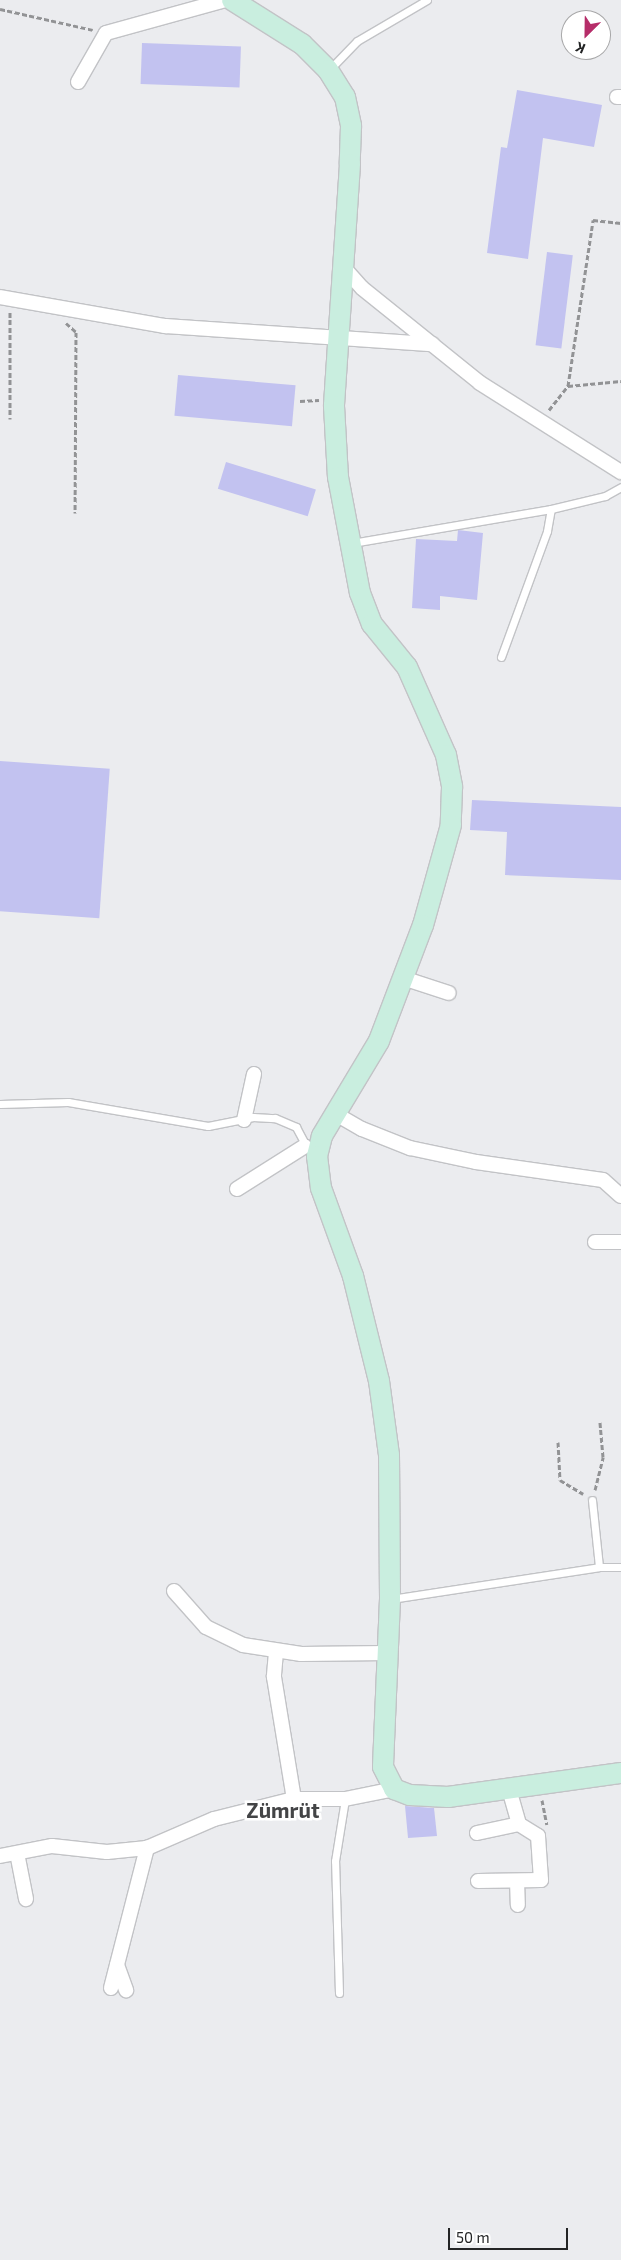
<!DOCTYPE html>
<html>
<head>
<meta charset="utf-8">
<style>
	body { margin:0 }
	#map { position:relative; width:621px; height:2260px; overflow:hidden; background:#ebecef; font-family:"Exo 2",sans-serif }
	div>[style] { position:absolute }
	[style*='--x'] { left:calc(var(--x)*1px); top:calc(var(--y)*1px); width:calc(var(--w)*1px); rotate:calc(var(--a)*1deg) }
	.building>* { inset:0; background:#c2c2f0; transform-origin:0 0 }
	.path>* { height:3px; margin-top:-1.5px; transform-origin:0; background:repeating-linear-gradient(90deg,#929395 0 5px,transparent 0 7.5px) }
	.roads { filter:drop-shadow(1px 0 #c2c3c6) drop-shadow(-1px 0 #c2c3c6) drop-shadow(0 1px #c2c3c6) drop-shadow(0 -1px #c2c3c6) }
	.lane>* { height:7px; margin:-3.5px; padding:0 3.5px; transform-origin:3.5px; border-radius:3.5px; background:#fff }
	.street>* { height:14px; margin:-7px; padding:0 7px; transform-origin:7px; border-radius:7px; background:#fff }
	.secondary>* { height:20px; margin:-10px; padding:0 10px; transform-origin:10px; border-radius:10px; background:#c9eedf }
	span { translate:-50% -50%; white-space:nowrap; text-align:center; line-height:1.15; -webkit-text-stroke:5px #fff; paint-order:stroke }
	.district-label { font-size:21px; color:#434446; font-weight:700 }
	.north { position:absolute; left:561px; top:10px; width:50px; height:50px; box-sizing:border-box; background:#fff; border:1px solid #a7a7a8; border-radius:50%; rotate:203deg; font-size:14px; font-weight:700; line-height:20px; text-align:center; color:#232425 }
	.north::after { content:''; display:block; margin:auto; width:18px; height:22px; background:#b62d69; clip-path:polygon(50% 0,100% 100%,50% 72%,0 100%) }
	.scale { position:absolute; left:448px; top:2228px; width:120px; height:22px; box-sizing:border-box; border:2px solid #232425; border-top:0; padding-left:6px; font-size:15px; line-height:18px; white-space:nowrap; color:#232425; -webkit-text-stroke:4px #fff; paint-order:stroke }
</style>
</head>
<body>
<div id="map">
	<div class="building">
		<div style="left:142px;top:43px;width:99px;height:41px;rotate:2deg"></div>
		<div style="clip-path:polygon(517px 90px,602px 105px,594px 147px,543px 138px,528px 259px,487px 253px,501px 147px,507px 148px)"></div>
		<div style="left:547px;top:252px;width:26px;height:94px;rotate:7deg"></div>
		<div style="left:178px;top:375px;width:118px;height:41px;rotate:5deg"></div>
		<div style="left:226px;top:462px;width:94px;height:28px;rotate:17deg"></div>
		<div style="clip-path:polygon(458px 530px,483px 533px,477px 600px,440px 596px,440px 610px,412px 608px,416px 539px,457px 541px)"></div>
		<div style="left:0;top:761px;width:110px;height:150px;rotate:4deg"></div>
		<div style="clip-path:polygon(472px 800px,621px 807px,621px 880px,505px 875px,507px 832px,470px 830px)"></div>
		<div style="clip-path:polygon(405px 1806px,434px 1808px,437px 1836px,408px 1838px)"></div>
	</div>
	<div class="path">
		<div style="--x:0;--y:9;--w:95;--a:12.7"></div>
		<div style="--x:10;--y:312;--w:107;--a:90"></div>
		<div style="--x:66;--y:323;--w:13;--a:42"></div>
		<div style="--x:76;--y:332;--w:181;--a:90.3"></div>
		<div style="--x:568;--y:386;--w:53;--a:-5.4"></div>
		<div style="--x:300;--y:401;--w:19;--a:-3"></div>
		<div style="--x:549;--y:410;--w:31;--a:-52"></div>
		<div style="--x:568;--y:386;--w:168;--a:-81.4"></div>
		<div style="--x:593;--y:220;--w:28;--a:6"></div>
		<div style="--x:558;--y:1442;--w:38;--a:87"></div>
		<div style="--x:560;--y:1480;--w:27;--a:31"></div>
		<div style="--x:595;--y:1490;--w:34;--a:-76"></div>
		<div style="--x:603;--y:1457;--w:35;--a:-95"></div>
		<div style="--x:542;--y:1800;--w:25;--a:79"></div>
	</div>
	<div class="roads">
		<div class="lane">
			<div style="--x:329;--y:70;--w:40;--a:-46"></div>
			<div style="--x:357;--y:41;--w:81;--a:-30.4"></div>
			<div style="--x:352;--y:543;--w:202;--a:-9.7"></div>
			<div style="--x:551;--y:509;--w:56;--a:-13.5"></div>
			<div style="--x:605;--y:496;--w:18;--a:-29"></div>
			<div style="--x:501;--y:657;--w:134;--a:-69.9"></div>
			<div style="--x:547;--y:531;--w:22;--a:-80"></div>
			<div style="--x:0;--y:1104;--w:68;--a:-1.7"></div>
			<div style="--x:68;--y:1102;--w:142;--a:9.7"></div>
			<div style="--x:208;--y:1126;--w:46;--a:-11.3"></div>
			<div style="--x:253;--y:1117;--w:22;--a:3"></div>
			<div style="--x:275;--y:1118;--w:23;--a:23"></div>
			<div style="--x:296;--y:1127;--w:24;--a:62"></div>
			<div style="--x:592;--y:1500;--w:67;--a:84"></div>
			<div style="--x:391;--y:1599;--w:210;--a:-8.7"></div>
			<div style="--x:599;--y:1567;--w:22;--a:0"></div>
			<div style="--x:339;--y:1993;--w:132;--a:-91.7"></div>
			<div style="--x:335;--y:1861;--w:63;--a:-80.8"></div>
		</div>
		<div class="street">
			<div style="--x:78;--y:82;--w:56;--a:-60.3"></div>
			<div style="--x:106;--y:33;--w:124;--a:-15.4"></div>
			<div style="--x:617;--y:97;--w:4;--a:0"></div>
			<div style="--x:345;--y:269;--w:25;--a:48"></div>
			<div style="--x:362;--y:288;--w:151;--a:38.8"></div>
			<div style="--x:480;--y:383;--w:167;--a:32.3"></div>
			<div style="--x:0;--y:297;--w:168;--a:10"></div>
			<div style="--x:165;--y:326;--w:268;--a:3.9"></div>
			<div style="--x:403;--y:978;--w:48;--a:18.1"></div>
			<div style="--x:334;--y:1113;--w:32;--a:30"></div>
			<div style="--x:362;--y:1129;--w:52;--a:21.6"></div>
			<div style="--x:410;--y:1148;--w:67;--a:12"></div>
			<div style="--x:476;--y:1162;--w:128;--a:8.1"></div>
			<div style="--x:603;--y:1180;--w:24;--a:42"></div>
			<div style="--x:244;--y:1120;--w:47;--a:-77.7"></div>
			<div style="--x:237;--y:1189;--w:80;--a:-32.3"></div>
			<div style="--x:595;--y:1242;--w:26;--a:0"></div>
			<div style="--x:174;--y:1591;--w:48;--a:48.4"></div>
			<div style="--x:206;--y:1627;--w:41;--a:25.9"></div>
			<div style="--x:243;--y:1645;--w:59;--a:8.8"></div>
			<div style="--x:301;--y:1654;--w:86;--a:-0.7"></div>
			<div style="--x:276;--y:1652;--w:25;--a:95"></div>
			<div style="--x:274;--y:1677;--w:124;--a:80.7"></div>
			<div style="--x:477;--y:1833;--w:43;--a:-12.1"></div>
			<div style="--x:519;--y:1824;--w:35;--a:-106"></div>
			<div style="--x:17;--y:1853;--w:47;--a:78.9"></div>
			<div style="--x:0;--y:1856;--w:53;--a:-10.9"></div>
			<div style="--x:52;--y:1846;--w:55;--a:6.2"></div>
			<div style="--x:107;--y:1852;--w:40;--a:-5.7"></div>
			<div style="--x:147;--y:1848;--w:73;--a:-23.4"></div>
			<div style="--x:214;--y:1819;--w:82;--a:-14"></div>
			<div style="--x:294;--y:1799;--w:51;--a:0"></div>
			<div style="--x:345;--y:1799;--w:50;--a:-11.5"></div>
			<div style="--x:478;--y:1881;--w:63;--a:-0.9"></div>
			<div style="--x:541;--y:1880;--w:44;--a:-93.9"></div>
			<div style="--x:538;--y:1836;--w:22;--a:-148"></div>
			<div style="--x:517;--y:1881;--w:24;--a:88"></div>
			<div style="--x:117;--y:1965;--w:27;--a:70"></div>
			<div style="--x:111;--y:1988;--w:145;--a:-75.6"></div>
		</div>
		<div class="secondary">
			<div style="--x:232;--y:0;--w:83;--a:32.2"></div>
			<div style="--x:302;--y:44;--w:37;--a:45"></div>
			<div style="--x:328;--y:70;--w:32;--a:58"></div>
			<div style="--x:345;--y:97;--w:30;--a:78"></div>
			<div style="--x:351;--y:126;--w:38;--a:92"></div>
			<div style="--x:350;--y:164;--w:243;--a:93.8"></div>
			<div style="--x:334;--y:406;--w:71;--a:86.8"></div>
			<div style="--x:338;--y:477;--w:118;--a:79.3"></div>
			<div style="--x:360;--y:593;--w:33;--a:69"></div>
			<div style="--x:372;--y:624;--w:55;--a:50.9"></div>
			<div style="--x:407;--y:667;--w:96;--a:66.1"></div>
			<div style="--x:446;--y:755;--w:33;--a:79"></div>
			<div style="--x:452;--y:787;--w:38;--a:92"></div>
			<div style="--x:451;--y:825;--w:104;--a:105.6"></div>
			<div style="--x:423;--y:925;--w:124;--a:110.8"></div>
			<div style="--x:379;--y:1041;--w:111;--a:121"></div>
			<div style="--x:322;--y:1136;--w:21;--a:104"></div>
			<div style="--x:317;--y:1156;--w:32;--a:83"></div>
			<div style="--x:321;--y:1188;--w:94;--a:70"></div>
			<div style="--x:353;--y:1276;--w:108;--a:76.1"></div>
			<div style="--x:379;--y:1381;--w:75;--a:82.3"></div>
			<div style="--x:389;--y:1455;--w:144;--a:89.6"></div>
			<div style="--x:390;--y:1599;--w:168;--a:92.4"></div>
			<div style="--x:383;--y:1767;--w:25;--a:63"></div>
			<div style="--x:394;--y:1789;--w:17;--a:21"></div>
			<div style="--x:410;--y:1795;--w:38;--a:3"></div>
			<div style="--x:448;--y:1797;--w:175;--a:-7.9"></div>
		</div>
	</div>
	<div class="district-label">
		<span style="left:283px;top:1810px">Zümrüt</span>
	</div>
	<div class="north">K</div>
	<div class="scale">50 m</div>
</div>
</body>
</html>
